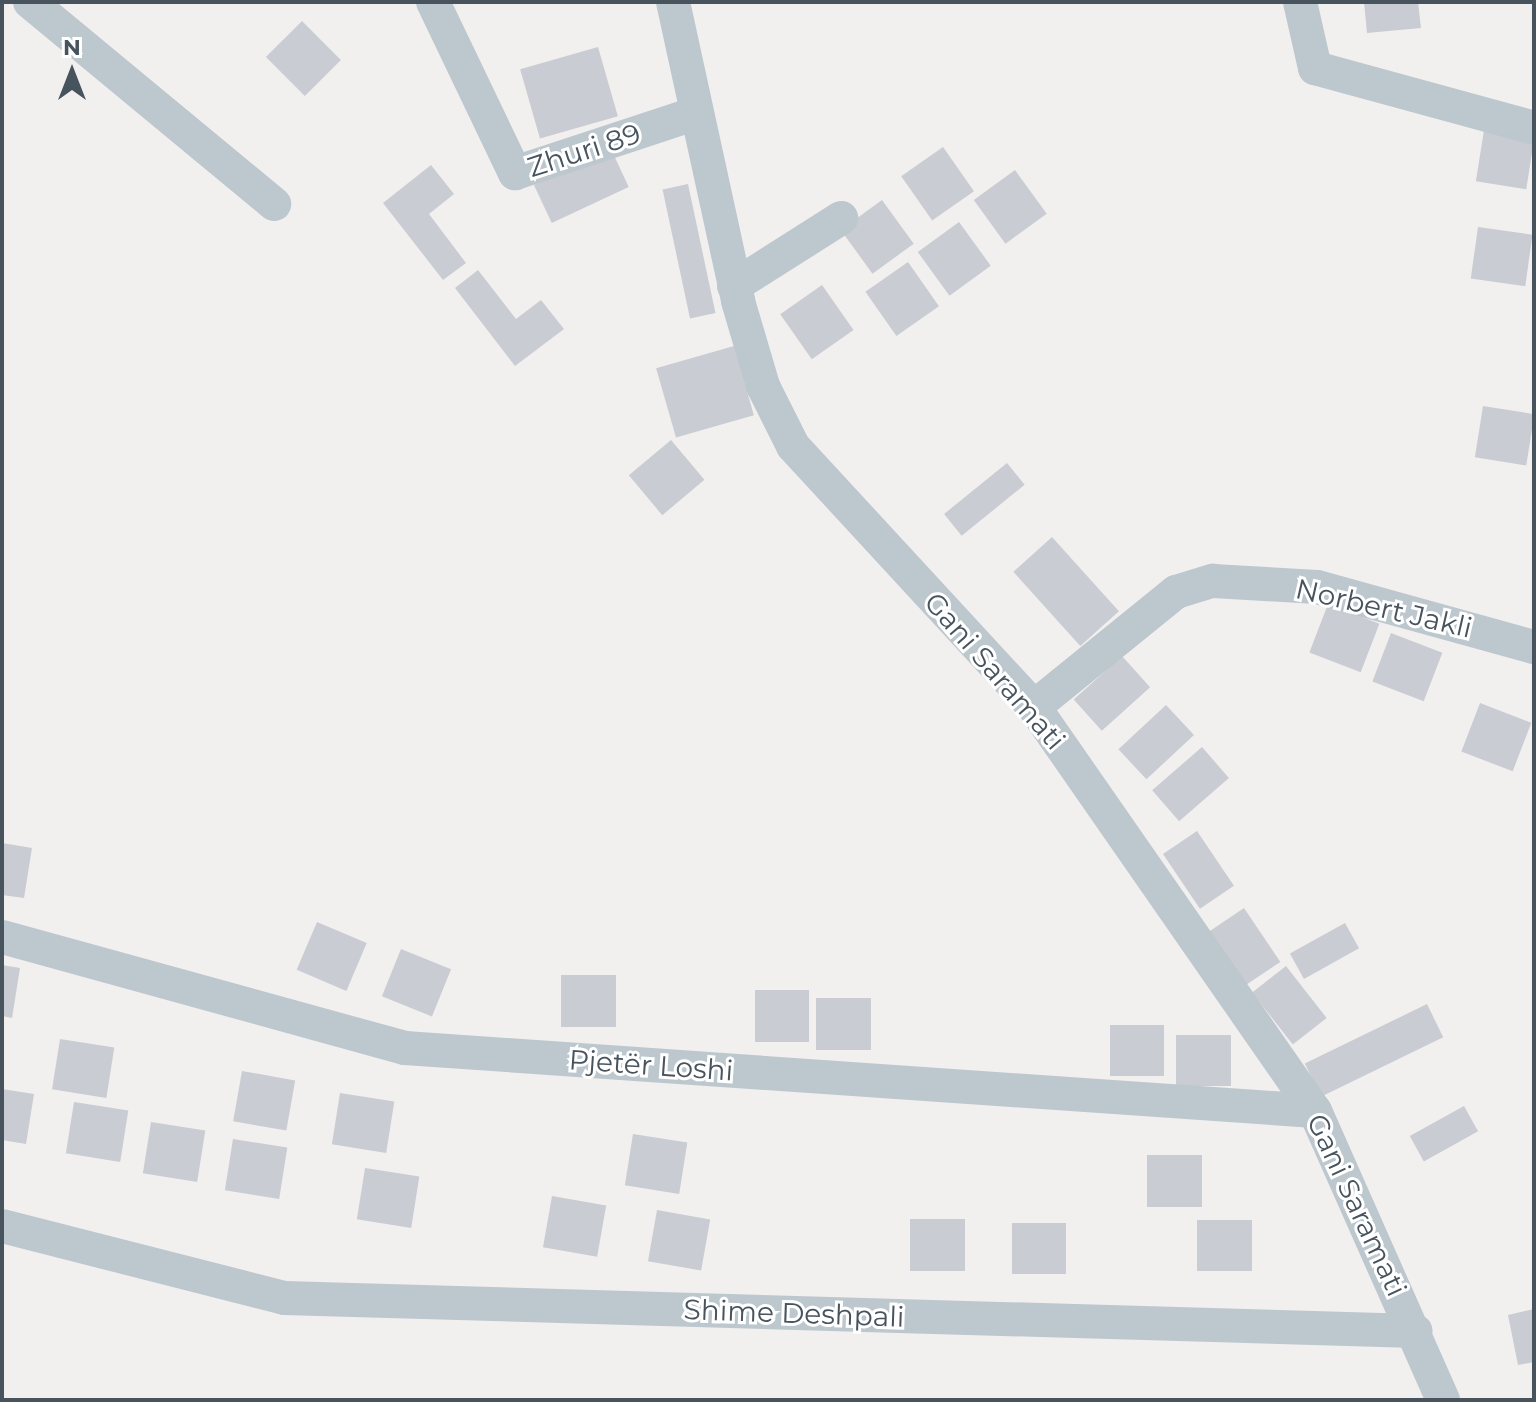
<!DOCTYPE html>
<html>
<head>
<meta charset="utf-8">
<style>
	body { margin:0 }
	#map { position:relative; width:1536px; height:1402px; overflow:hidden; background:#f2efef; font-family:Montserrat,sans-serif }
	div>[style] { position:absolute }
	[style*='--x'] { left:calc(var(--x)*1px); top:calc(var(--y)*1px); width:calc(var(--w)*1px); rotate:calc(var(--a)*1deg) }
	.building>* { inset:0; background:#c9ccd2; transform-origin:0 0 }
	.minor>* { height:34px; margin:-17px; padding:0 17px; transform-origin:17px; border-radius:17px; background:#bdc7ce }
	span { translate:-50% -50%; white-space:nowrap; text-align:center; line-height:1.15; -webkit-text-stroke:6px #fff; paint-order:stroke }
	.street-label { font-size:28px; color:#47535d }
	.frame { position:absolute; inset:0; border:4px solid #47535d; pointer-events:none }
	.north { position:absolute; left:32px; top:32px; width:80px; height:80px; -webkit-text-stroke:6px #fff; paint-order:stroke; rotate:0deg; font-size:22px; font-weight:700; line-height:32px; text-align:center; color:#47535d }
	.north::after { content:''; display:block; margin:auto; width:28px; height:36px; background:#47535d; clip-path:polygon(50% 0,100% 100%,50% 72%,0 100%) }
</style>
</head>
<body>
<div id="map">
	<div class="building">
		<div style="clip-path:polygon(1364px 2px,1418px 2px,1421px 28px,1367px 33px)"></div>
		<div style="left:302px;top:21px;width:55px;height:51px;rotate:45deg"></div>
		<div style="left:598px;top:47px;width:72px;height:81px;rotate:74deg"></div>
		<div style="left:1484px;top:130px;width:51px;height:52px;rotate:9deg"></div>
		<div style="left:943px;top:147px;width:54px;height:51px;rotate:55deg"></div>
		<div style="left:611px;top:149px;width:42px;height:85px;rotate:65deg"></div>
		<div style="clip-path:polygon(431px 165px,454px 194px,429px 214px,466px 263px,443px 280px,383px 203px)"></div>
		<div style="left:1015px;top:170px;width:54px;height:51px;rotate:54deg"></div>
		<div style="left:688px;top:184px;width:132px;height:26px;rotate:78deg"></div>
		<div style="left:882px;top:200px;width:54px;height:51px;rotate:54deg"></div>
		<div style="left:959px;top:222px;width:54px;height:51px;rotate:54deg"></div>
		<div style="left:1478px;top:227px;width:55px;height:52px;rotate:8deg"></div>
		<div style="left:908px;top:262px;width:54px;height:52px;rotate:55deg"></div>
		<div style="clip-path:polygon(478px 270px,516px 319px,541px 300px,564px 329px,515px 366px,455px 288px)"></div>
		<div style="left:822px;top:285px;width:55px;height:51px;rotate:55deg"></div>
		<div style="left:734px;top:346px;width:72px;height:81px;rotate:74deg"></div>
		<div style="left:1483px;top:406px;width:52px;height:52px;rotate:9deg"></div>
		<div style="left:671px;top:440px;width:52px;height:55px;rotate:50deg"></div>
		<div style="left:1007px;top:463px;width:28px;height:81px;rotate:51deg"></div>
		<div style="left:1052px;top:537px;width:100px;height:52px;rotate:48deg"></div>
		<div style="left:1328px;top:604px;width:55px;height:52px;rotate:21deg"></div>
		<div style="left:1391px;top:633px;width:55px;height:52px;rotate:21deg"></div>
		<div style="left:1122px;top:656px;width:42px;height:65px;rotate:48deg"></div>
		<div style="left:1480px;top:703px;width:55px;height:52px;rotate:21deg"></div>
		<div style="left:1166px;top:705px;width:41px;height:65px;rotate:47deg"></div>
		<div style="left:1202px;top:747px;width:41px;height:66px;rotate:49deg"></div>
		<div style="left:1197px;top:831px;width:66px;height:41px;rotate:56deg"></div>
		<div style="clip-path:polygon(2px 843px,32px 848px,24px 898px,2px 895px)"></div>
		<div style="left:1244px;top:908px;width:65px;height:42px;rotate:56deg"></div>
		<div style="left:317px;top:922px;width:54px;height:52px;rotate:23deg"></div>
		<div style="left:1345px;top:923px;width:29px;height:63px;rotate:61deg"></div>
		<div style="left:401px;top:949px;width:54px;height:51px;rotate:22deg"></div>
		<div style="clip-path:polygon(2px 965px,20px 968px,12px 1018px,2px 1016px)"></div>
		<div style="left:1286px;top:966px;width:66px;height:43px;rotate:52deg"></div>
		<div style="left:616px;top:975px;width:52px;height:55px;rotate:90deg"></div>
		<div style="left:809px;top:990px;width:52px;height:54px;rotate:90deg"></div>
		<div style="left:816px;top:998px;width:55px;height:52px"></div>
		<div style="left:1427px;top:1004px;width:37px;height:136px;rotate:64deg"></div>
		<div style="left:1110px;top:1025px;width:54px;height:51px"></div>
		<div style="left:1176px;top:1035px;width:55px;height:51px"></div>
		<div style="left:60px;top:1039px;width:55px;height:51px;rotate:9deg"></div>
		<div style="left:242px;top:1071px;width:54px;height:51px;rotate:10deg"></div>
		<div style="clip-path:polygon(2px 1089px,34px 1094px,26px 1144px,2px 1140px)"></div>
		<div style="left:340px;top:1093px;width:55px;height:52px;rotate:9deg"></div>
		<div style="left:74px;top:1102px;width:55px;height:52px;rotate:9deg"></div>
		<div style="left:1464px;top:1106px;width:29px;height:62px;rotate:61deg"></div>
		<div style="left:151px;top:1122px;width:55px;height:52px;rotate:9deg"></div>
		<div style="left:633px;top:1134px;width:55px;height:52px;rotate:9deg"></div>
		<div style="left:233px;top:1139px;width:55px;height:52px;rotate:9deg"></div>
		<div style="left:1202px;top:1155px;width:52px;height:55px;rotate:90deg"></div>
		<div style="left:365px;top:1168px;width:55px;height:52px;rotate:9deg"></div>
		<div style="left:552px;top:1196px;width:55px;height:52px;rotate:10deg"></div>
		<div style="left:657px;top:1210px;width:54px;height:52px;rotate:10deg"></div>
		<div style="left:965px;top:1219px;width:52px;height:55px;rotate:90deg"></div>
		<div style="left:1252px;top:1220px;width:51px;height:55px;rotate:90deg"></div>
		<div style="left:1012px;top:1223px;width:54px;height:51px"></div>
		<div style="clip-path:polygon(1534px 1309px,1534px 1362px,1518px 1365px,1508px 1315px)"></div>
	</div>
	<div class="minor">
		<div style="--x:30;--y:2;--w:317;--a:39.6"></div>
		<div style="--x:433;--y:2;--w:190;--a:64.4"></div>
		<div style="--x:515;--y:173;--w:191;--a:-18.3"></div>
		<div style="--x:673;--y:2;--w:306;--a:77.7"></div>
		<div style="--x:738;--y:301;--w:89;--a:73.6"></div>
		<div style="--x:763;--y:386;--w:67;--a:63.4"></div>
		<div style="--x:793;--y:446;--w:355;--a:47.3"></div>
		<div style="--x:1034;--y:707;--w:492;--a:55.2"></div>
		<div style="--x:1315;--y:1111;--w:316;--a:66.1"></div>
		<div style="--x:1300;--y:2;--w:68;--a:77.2"></div>
		<div style="--x:1315;--y:68;--w:227;--a:15.3"></div>
		<div style="--x:734;--y:286;--w:127;--a:-32.4"></div>
		<div style="--x:1034;--y:707;--w:183;--a:-39"></div>
		<div style="--x:1176;--y:592;--w:39;--a:-17"></div>
		<div style="--x:1213;--y:581;--w:104;--a:3.3"></div>
		<div style="--x:1317;--y:587;--w:225;--a:15.5"></div>
		<div style="--x:2;--y:937;--w:418;--a:15.4"></div>
		<div style="--x:405;--y:1048;--w:912;--a:3.96"></div>
		<div style="--x:2;--y:1226;--w:291;--a:14.3"></div>
		<div style="--x:284;--y:1298;--w:1132;--a:1.67"></div>
	</div>
	<div class="street-label">
		<span style="left:584px;top:150px;rotate:-18deg">Zhuri 89</span>
		<span style="left:1384px;top:608px;rotate:13deg">Norbert Jakli</span>
		<span style="left:995px;top:671px;rotate:49deg">Gani Saramati</span>
		<span style="left:651px;top:1065px;rotate:4deg">Pjetër Loshi</span>
		<span style="left:1357px;top:1205px;rotate:65deg">Gani Saramati</span>
		<span style="left:794px;top:1313px;rotate:2deg">Shime Deshpali</span>
	</div>
	<div class="frame"></div>
	<div class="north">N</div>
</div>
</body>
</html>
